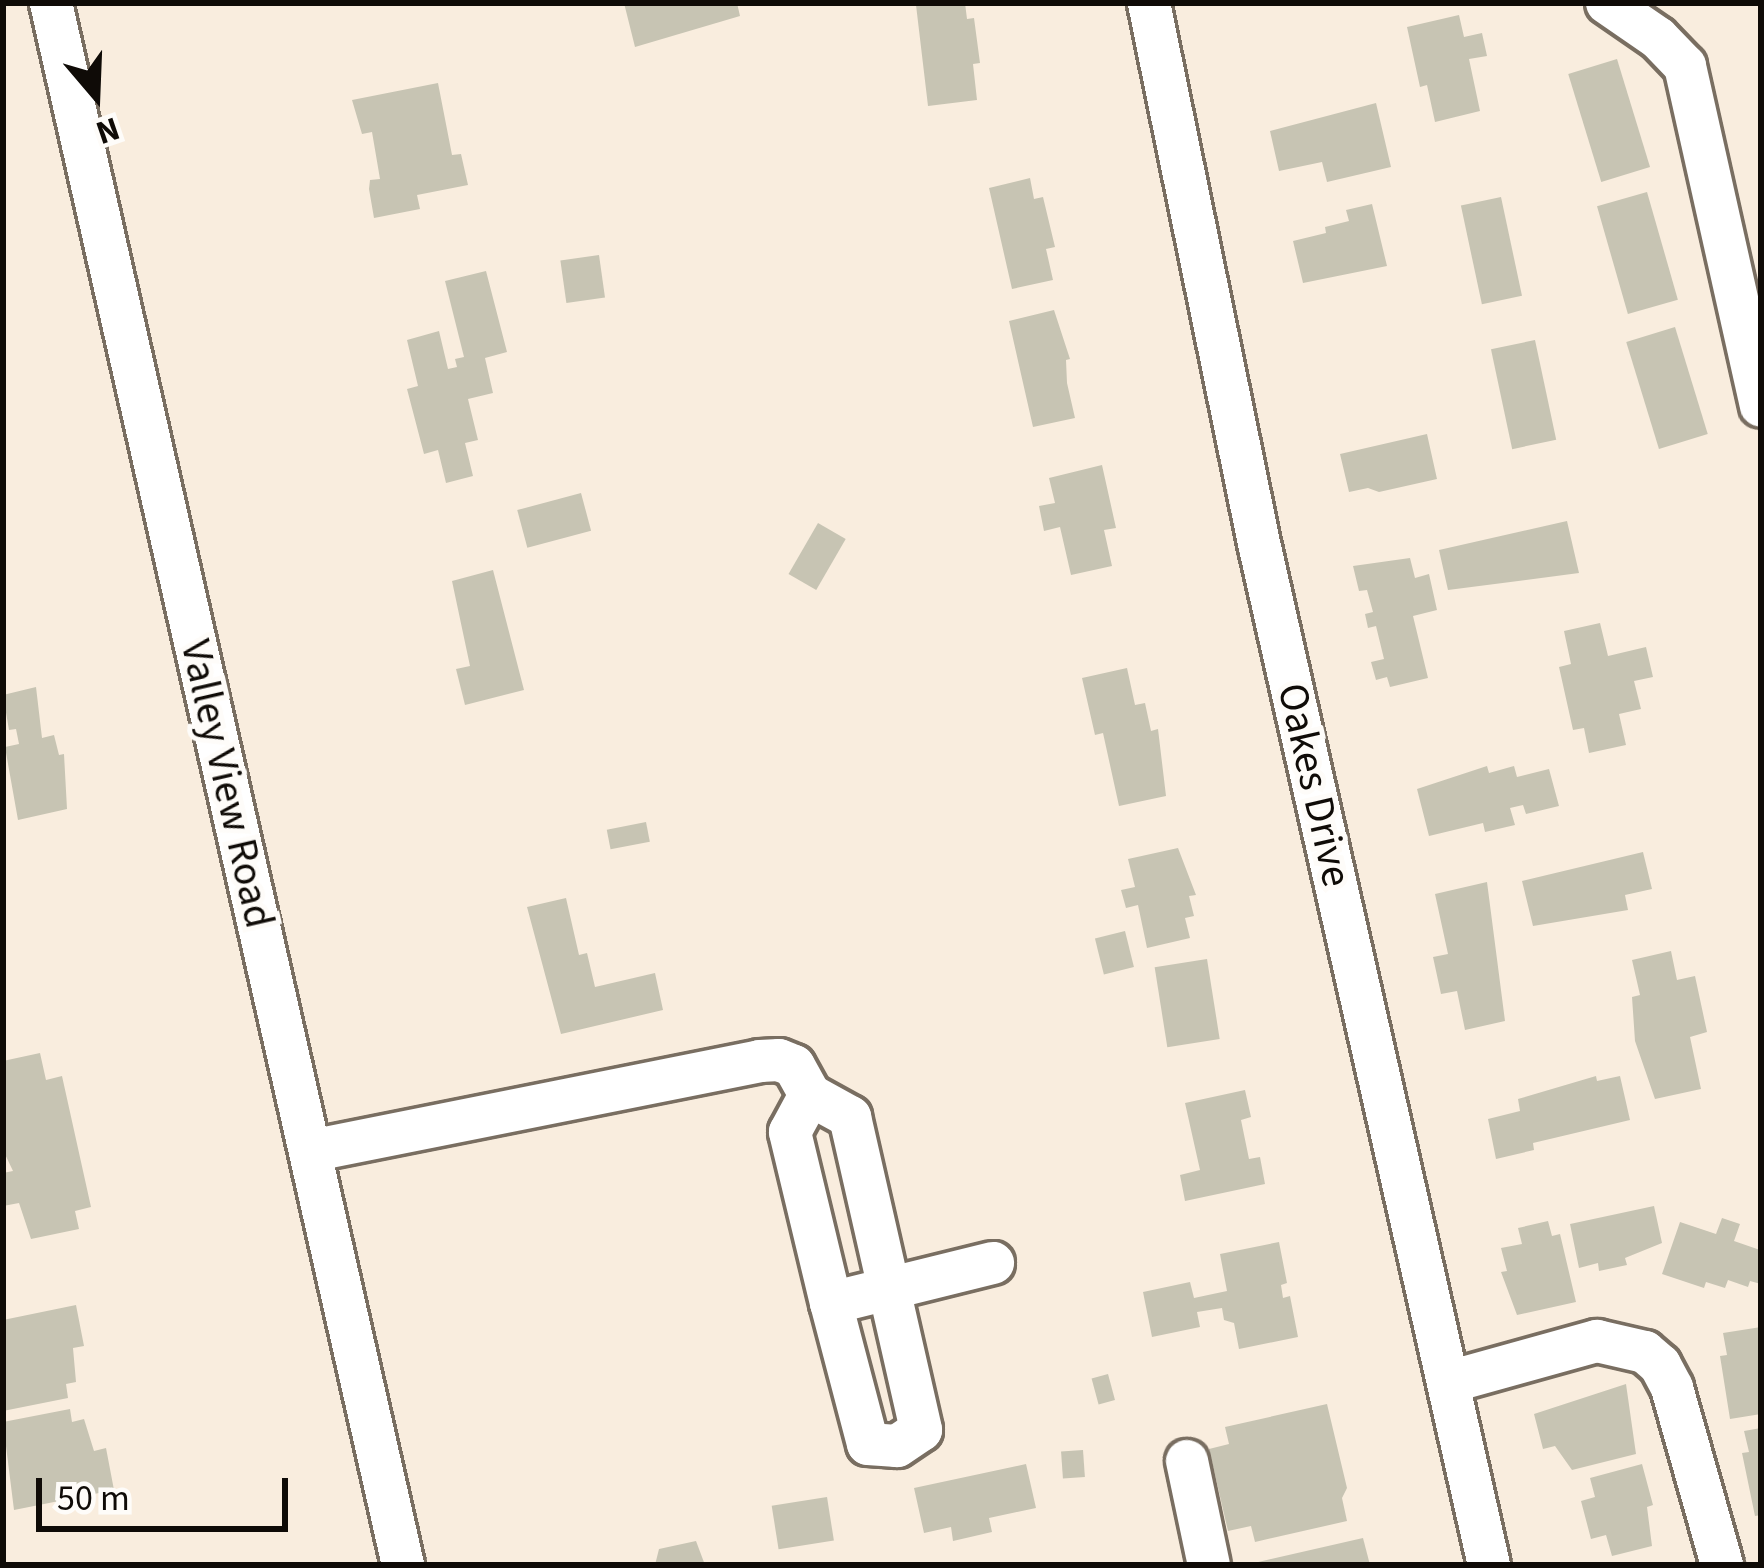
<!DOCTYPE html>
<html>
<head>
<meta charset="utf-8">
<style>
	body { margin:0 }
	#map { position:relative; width:1764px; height:1568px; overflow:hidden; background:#f9edde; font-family:"Source Sans 3",sans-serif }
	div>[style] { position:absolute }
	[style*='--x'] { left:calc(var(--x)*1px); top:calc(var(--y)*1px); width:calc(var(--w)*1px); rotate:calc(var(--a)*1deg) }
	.building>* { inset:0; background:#c7c4b3; transform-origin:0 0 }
	.roads { filter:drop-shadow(3px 0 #796e61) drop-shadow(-3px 0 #796e61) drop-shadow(0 3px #796e61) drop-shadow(0 -3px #796e61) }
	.minor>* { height:42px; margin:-21px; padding:0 21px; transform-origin:21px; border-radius:21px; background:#fff }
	span { translate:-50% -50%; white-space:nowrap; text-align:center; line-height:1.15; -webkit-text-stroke:10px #fefcf9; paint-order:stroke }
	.street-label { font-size:42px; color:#0f0b07 }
	.frame { position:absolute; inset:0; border:6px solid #0f0b07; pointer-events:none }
	.north { position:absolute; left:36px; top:36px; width:120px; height:120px; -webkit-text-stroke:9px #fefcf9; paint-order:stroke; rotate:161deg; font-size:33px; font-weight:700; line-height:48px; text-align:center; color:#0f0b07 }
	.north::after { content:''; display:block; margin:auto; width:42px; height:54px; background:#0f0b07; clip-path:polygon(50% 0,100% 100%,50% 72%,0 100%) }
	.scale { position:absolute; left:36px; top:1478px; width:252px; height:54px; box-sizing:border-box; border:6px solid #0f0b07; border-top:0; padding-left:15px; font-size:36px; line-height:42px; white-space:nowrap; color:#0f0b07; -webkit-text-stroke:9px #fefcf9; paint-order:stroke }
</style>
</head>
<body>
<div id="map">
	<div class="building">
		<div style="clip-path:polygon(624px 3px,737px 3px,740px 16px,635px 47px)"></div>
		<div style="clip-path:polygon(965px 3px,967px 19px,974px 18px,980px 63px,973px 64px,977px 100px,928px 106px,916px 5px)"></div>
		<div style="clip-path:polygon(1459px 15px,1464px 37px,1482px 33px,1487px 56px,1469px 59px,1480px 111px,1435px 122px,1427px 85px,1420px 87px,1407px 27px)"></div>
		<div style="left:1617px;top:59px;width:113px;height:51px;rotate:73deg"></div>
		<div style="clip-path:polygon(438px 83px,452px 155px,461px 154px,468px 185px,417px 195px,420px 209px,374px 218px,369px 189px,370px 180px,380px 179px,372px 132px,362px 134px,352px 100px)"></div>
		<div style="clip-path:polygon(1376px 103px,1391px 167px,1327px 182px,1322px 162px,1279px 171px,1270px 131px)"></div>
		<div style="clip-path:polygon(1030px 178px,1034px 199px,1043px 197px,1055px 247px,1046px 249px,1053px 280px,1012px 289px,989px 188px)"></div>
		<div style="left:1647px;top:192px;width:112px;height:52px;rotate:74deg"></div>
		<div style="left:1501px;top:197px;width:101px;height:41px;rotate:78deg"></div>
		<div style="clip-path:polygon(1372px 204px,1387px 266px,1303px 283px,1293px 241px,1326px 233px,1325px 227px,1349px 221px,1346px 210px)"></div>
		<div style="left:599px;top:255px;width:43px;height:39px;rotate:82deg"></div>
		<div style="clip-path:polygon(486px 271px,507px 352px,485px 358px,493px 393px,468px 399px,478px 440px,465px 443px,473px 476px,446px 483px,438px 450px,424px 454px,407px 389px,418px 386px,407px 340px,439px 331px,448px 369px,457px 367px,455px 359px,464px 357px,445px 281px)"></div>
		<div style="clip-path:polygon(1054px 310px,1070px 359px,1066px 360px,1067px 383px,1075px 418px,1033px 427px,1009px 321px)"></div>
		<div style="left:1675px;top:327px;width:112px;height:51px;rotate:73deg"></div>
		<div style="left:1535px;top:340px;width:102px;height:45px;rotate:78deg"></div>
		<div style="clip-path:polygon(1427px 434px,1437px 479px,1379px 492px,1368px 488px,1349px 492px,1340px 454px)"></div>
		<div style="clip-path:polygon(1102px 465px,1116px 528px,1104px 530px,1112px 566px,1071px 575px,1060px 527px,1044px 531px,1039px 506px,1055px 503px,1049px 478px)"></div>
		<div style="left:581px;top:493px;width:39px;height:66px;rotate:75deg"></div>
		<div style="clip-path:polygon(1567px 521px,1579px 573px,1448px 590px,1439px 550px)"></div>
		<div style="left:818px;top:523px;width:32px;height:59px;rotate:30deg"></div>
		<div style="clip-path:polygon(1410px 558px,1415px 578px,1429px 574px,1437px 610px,1413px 616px,1428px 678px,1390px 687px,1387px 677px,1376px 680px,1371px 662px,1384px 659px,1376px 626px,1368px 628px,1365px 614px,1373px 612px,1367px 590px,1359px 591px,1353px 566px)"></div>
		<div style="clip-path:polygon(493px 570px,524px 690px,465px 705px,456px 669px,470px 666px,452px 581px)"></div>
		<div style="clip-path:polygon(1600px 623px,1608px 656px,1646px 647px,1653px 677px,1634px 681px,1641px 709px,1619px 714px,1626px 745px,1589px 753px,1584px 728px,1573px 730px,1559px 667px,1571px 664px,1564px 631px)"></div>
		<div style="clip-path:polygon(1127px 668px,1135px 705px,1145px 703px,1151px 731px,1158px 729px,1166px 796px,1119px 806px,1103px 733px,1095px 735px,1082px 678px)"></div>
		<div style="clip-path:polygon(36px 687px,42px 738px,54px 735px,59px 755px,64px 754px,67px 809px,18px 820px,5px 747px,19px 744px,16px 729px,9px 730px,3px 695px)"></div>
		<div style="clip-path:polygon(1487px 766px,1489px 773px,1514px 766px,1517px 777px,1549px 769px,1559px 806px,1526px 814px,1523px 805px,1510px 808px,1515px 825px,1485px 832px,1483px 823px,1429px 836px,1417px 789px)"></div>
		<div style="left:646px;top:822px;width:20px;height:40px;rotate:79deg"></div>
		<div style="clip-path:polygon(1178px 848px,1196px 895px,1189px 896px,1194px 916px,1185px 918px,1190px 938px,1147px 948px,1138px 905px,1126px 908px,1121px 890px,1135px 887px,1128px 859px)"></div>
		<div style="clip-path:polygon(1643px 852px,1652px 889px,1625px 895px,1628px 910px,1533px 926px,1522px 881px)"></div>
		<div style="clip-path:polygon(1487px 882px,1505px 1021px,1465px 1030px,1457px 991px,1441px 994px,1433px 957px,1448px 954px,1435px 894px)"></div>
		<div style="clip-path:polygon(566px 898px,579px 955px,587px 953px,595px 987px,655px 973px,663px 1010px,561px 1034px,527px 907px)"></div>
		<div style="left:1125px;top:931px;width:37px;height:31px;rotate:76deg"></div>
		<div style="clip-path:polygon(1671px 951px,1677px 980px,1695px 976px,1707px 1032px,1690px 1037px,1701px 1089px,1655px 1099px,1635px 1041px,1632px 997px,1640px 995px,1632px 960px)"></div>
		<div style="left:1207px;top:959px;width:81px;height:53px;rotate:81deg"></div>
		<div style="clip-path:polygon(40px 1053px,46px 1080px,62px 1076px,91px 1207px,75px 1211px,79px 1229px,31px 1239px,19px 1203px,3px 1206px,3px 1173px,13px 1171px,3px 1150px,3px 1061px)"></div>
		<div style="clip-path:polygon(1596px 1076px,1597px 1081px,1620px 1076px,1630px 1120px,1533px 1143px,1534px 1150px,1496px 1159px,1488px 1119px,1520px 1111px,1518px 1099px)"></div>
		<div style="clip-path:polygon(1245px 1090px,1251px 1117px,1241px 1120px,1249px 1159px,1260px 1157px,1265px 1184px,1185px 1201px,1180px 1175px,1200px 1170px,1185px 1103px)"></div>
		<div style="clip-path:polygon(1654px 1206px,1662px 1243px,1625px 1258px,1627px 1265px,1599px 1271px,1598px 1263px,1579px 1268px,1570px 1224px)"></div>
		<div style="clip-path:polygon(1722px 1218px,1740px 1224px,1734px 1241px,1760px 1250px,1761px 1284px,1750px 1281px,1748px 1287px,1728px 1280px,1725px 1288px,1706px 1282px,1704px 1288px,1662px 1274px,1680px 1222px,1716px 1234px)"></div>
		<div style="clip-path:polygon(1548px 1221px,1552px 1236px,1560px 1234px,1576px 1302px,1517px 1315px,1501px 1272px,1507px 1271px,1501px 1248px,1522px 1244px,1518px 1228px)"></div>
		<div style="clip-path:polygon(1279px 1242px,1287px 1283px,1281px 1285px,1283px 1298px,1290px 1296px,1298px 1337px,1239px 1349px,1234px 1323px,1224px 1320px,1222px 1308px,1197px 1312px,1200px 1327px,1152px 1337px,1143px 1292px,1190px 1282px,1194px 1298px,1227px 1291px,1220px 1254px)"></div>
		<div style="clip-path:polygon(76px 1305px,84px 1346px,73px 1348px,76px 1382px,66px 1384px,68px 1398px,3px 1411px,3px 1320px)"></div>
		<div style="clip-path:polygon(1761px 1327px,1761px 1414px,1730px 1419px,1720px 1356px,1727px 1355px,1723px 1333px)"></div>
		<div style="left:1108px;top:1374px;width:27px;height:17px;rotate:75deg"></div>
		<div style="clip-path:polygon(1626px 1384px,1636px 1454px,1572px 1470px,1555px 1446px,1543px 1449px,1534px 1414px)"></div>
		<div style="clip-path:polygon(1327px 1404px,1347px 1488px,1342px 1498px,1347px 1521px,1255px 1542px,1251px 1526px,1228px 1531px,1209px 1449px,1229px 1444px,1225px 1427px)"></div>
		<div style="clip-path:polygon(70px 1409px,72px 1422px,84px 1419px,94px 1451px,106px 1448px,114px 1490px,14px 1510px,3px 1422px)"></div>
		<div style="clip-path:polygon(1761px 1428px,1761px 1515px,1755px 1516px,1742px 1453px,1749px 1452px,1744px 1431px)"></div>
		<div style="left:1083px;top:1450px;width:27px;height:22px;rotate:86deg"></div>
		<div style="clip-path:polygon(1026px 1464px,1036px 1508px,989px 1518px,992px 1532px,953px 1541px,951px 1527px,924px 1533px,914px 1488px)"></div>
		<div style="clip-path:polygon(1642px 1464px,1653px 1505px,1647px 1507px,1652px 1546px,1612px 1556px,1606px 1535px,1591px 1539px,1581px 1501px,1595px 1497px,1590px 1478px)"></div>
		<div style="left:827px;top:1497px;width:44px;height:56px;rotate:81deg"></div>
		<div style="clip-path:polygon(1363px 1538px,1370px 1565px,1254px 1565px,1254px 1563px)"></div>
		<div style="clip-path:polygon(696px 1541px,705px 1565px,655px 1565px,659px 1549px)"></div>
	</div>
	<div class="roads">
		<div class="minor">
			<div style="--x:51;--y:3;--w:1601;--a:77.3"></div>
			<div style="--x:1149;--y:3;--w:551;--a:78.49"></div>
			<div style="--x:1259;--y:543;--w:1048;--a:77.32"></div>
			<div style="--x:1607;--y:3;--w:62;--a:34.5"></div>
			<div style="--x:1658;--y:38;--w:39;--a:46"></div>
			<div style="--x:1685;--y:66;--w:348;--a:77.4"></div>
			<div style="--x:310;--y:1151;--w:459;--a:-11.3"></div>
			<div style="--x:760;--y:1061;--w:19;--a:-3"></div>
			<div style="--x:779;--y:1060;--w:16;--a:22"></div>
			<div style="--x:794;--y:1066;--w:33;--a:61"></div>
			<div style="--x:810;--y:1095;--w:46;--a:28.8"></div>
			<div style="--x:850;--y:1117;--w:321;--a:77.2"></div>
			<div style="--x:921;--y:1430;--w:29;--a:146"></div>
			<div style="--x:897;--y:1446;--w:29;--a:-176"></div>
			<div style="--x:868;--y:1444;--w:146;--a:-104.7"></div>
			<div style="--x:831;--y:1303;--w:176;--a:-103.5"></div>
			<div style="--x:790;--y:1132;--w:42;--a:-61.6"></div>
			<div style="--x:831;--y:1303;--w:167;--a:-13.9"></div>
			<div style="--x:1449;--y:1382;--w:154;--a:-15.5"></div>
			<div style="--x:1597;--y:1341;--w:49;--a:12.9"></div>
			<div style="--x:1645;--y:1352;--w:20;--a:41"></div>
			<div style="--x:1660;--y:1365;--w:26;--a:62"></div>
			<div style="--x:1672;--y:1388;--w:184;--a:74.2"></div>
			<div style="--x:1187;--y:1461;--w:106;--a:78.1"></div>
		</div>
	</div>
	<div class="street-label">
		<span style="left:227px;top:784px;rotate:77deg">Valley View Road</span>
		<span style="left:1314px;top:785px;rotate:77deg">Oakes Drive</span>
	</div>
	<div class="frame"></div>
	<div class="north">N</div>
	<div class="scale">50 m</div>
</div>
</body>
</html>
